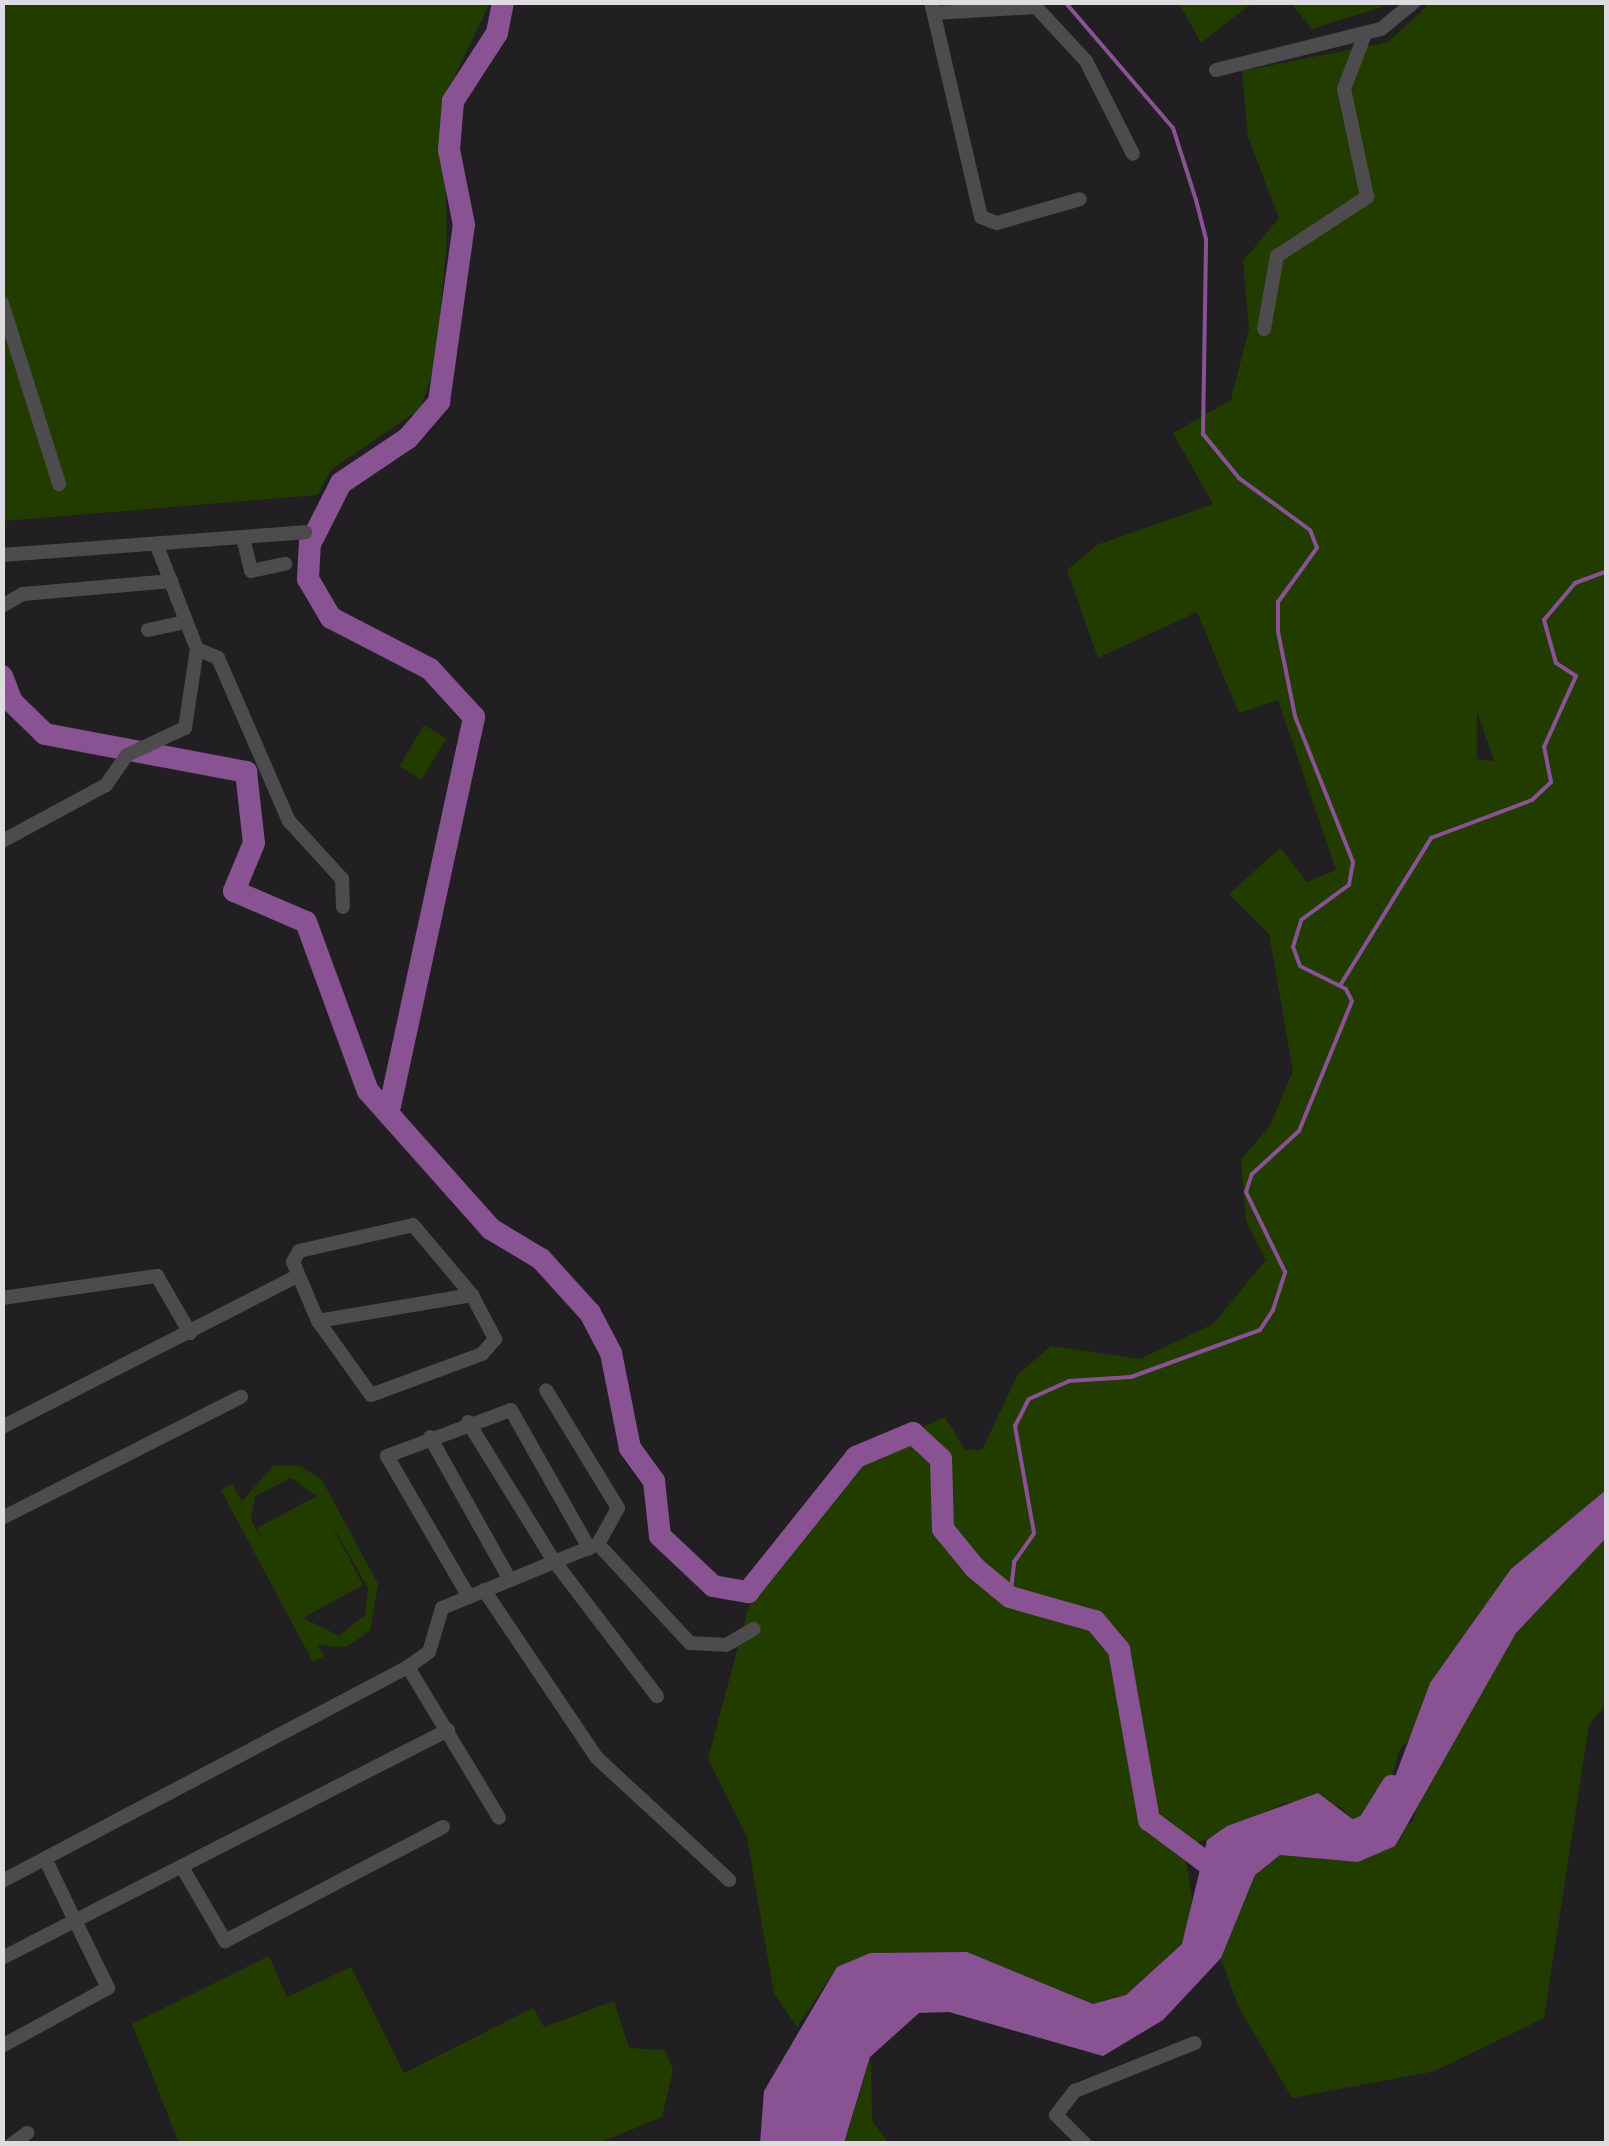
<!DOCTYPE html>
<html>
<head>
<meta charset="utf-8">
<style>
	body { margin:0 }
	#map { position:relative; width:1609px; height:2146px; overflow:hidden; background:#221f23; font-family:"Roboto Condensed",sans-serif }
	div>[style] { position:absolute }
	[style*='--x'] { left:calc(var(--x)*1px); top:calc(var(--y)*1px); width:calc(var(--w)*1px); rotate:calc(var(--a)*1deg) }
	.green>* { inset:0; background:#223c00; transform-origin:0 0 }
	.water>* { inset:0; background:#895393 }
	.stream>* { height:4px; margin:-2px; padding:0 2px; transform-origin:2px; border-radius:2px; background:#895393 }
	.river>* { height:22px; margin:-11px; padding:0 11px; transform-origin:11px; border-radius:11px; background:#895393 }
	.minor>* { height:14px; margin:-7px; padding:0 7px; transform-origin:7px; border-radius:7px; background:#4e4b4f }
	span { translate:-50% -50%; white-space:nowrap; text-align:center; line-height:1.15; -webkit-text-stroke:10px #221f23; paint-order:stroke }
	.frame { position:absolute; inset:0; border:5px solid #dedcde; pointer-events:none }
</style>
</head>
<body>
<div id="map">
	<div class="green">
		<div style="clip-path:polygon(3px 3px,490px 3px,443px 100px,447px 240px,436px 362px,420px 409px,332px 469px,317px 495px,3px 521px)"></div>
		<div style="clip-path:polygon(1179px 3px,1252px 3px,1201px 43px)"></div>
		<div style="clip-path:polygon(1291px 3px,1390px 2px,1391px 4px,1312px 29px)"></div>
		<div style="clip-path:polygon(evenodd,1430px 3px,1606px 3px,1606px 1497px,1399px 1751px,1379px 1820px,1367px 1831px,1338px 1806px,1285px 1803px,1184px 1849px,1194px 1909px,1182px 1944px,1126px 1995px,1093px 2004px,967px 1952px,870px 1953px,837px 1967px,797px 2027px,774px 1994px,747px 1837px,708px 1759px,749px 1606px,771px 1564px,856px 1457px,945px 1417px,965px 1450px,982px 1450px,1018px 1374px,1051px 1346px,1140px 1359px,1213px 1324px,1266px 1260px,1246px 1221px,1241px 1159px,1270px 1126px,1293px 1071px,1269px 934px,1229px 894px,1280px 848px,1307px 882px,1336px 870px,1278px 700px,1239px 713px,1197px 612px,1098px 658px,1067px 570px,1097px 545px,1213px 504px,1173px 433px,1231px 400px,1249px 329px,1243px 261px,1279px 218px,1248px 137px,1242px 71px,1388px 42px,1430px 3px,1477px 712px,1494px 760px,1494px 761px,1477px 759px,1477px 712px)"></div>
		<div style="left:424px;top:725px;width:26px;height:48px;rotate:31deg"></div>
		<div style="clip-path:polygon(evenodd,274px 1465px,301px 1466px,322px 1480px,378px 1584px,370px 1631px,346px 1647px,318px 1645px,324px 1656px,313px 1662px,221px 1490px,232px 1484px,242px 1501px,274px 1465px,291px 1478px,317px 1496px,257px 1528px,263px 1541px,251px 1520px,255px 1496px,291px 1478px,274px 1465px,327px 1515px,368px 1588px,365px 1615px,339px 1636px,303px 1618px,363px 1585px,327px 1515px)"></div>
		<div style="clip-path:polygon(1606px 1538px,1606px 1703px,1589px 1725px,1544px 2018px,1435px 2071px,1292px 2098px,1239px 2008px,1221px 1958px,1255px 1875px,1280px 1855px,1358px 1862px,1413px 1821px,1423px 1784px,1516px 1633px)"></div>
		<div style="clip-path:polygon(269px 1956px,287px 1997px,351px 1967px,404px 2073px,533px 2008px,544px 2027px,614px 2001px,629px 2048px,665px 2050px,673px 2070px,662px 2117px,599px 2143px,179px 2143px,132px 2024px)"></div>
		<div style="clip-path:polygon(871px 2057px,872px 2120px,888px 2143px,844px 2144px)"></div>
	</div>
	<div class="water">
		<div style="clip-path:polygon(1606px 1490px,1606px 1538px,1516px 1633px,1395px 1846px,1358px 1862px,1280px 1855px,1255px 1875px,1221px 1958px,1163px 2020px,1103px 2056px,949px 2012px,919px 2013px,870px 2057px,844px 2143px,760px 2143px,764px 2091px,837px 1967px,870px 1953px,967px 1952px,1093px 2004px,1126px 1995px,1182px 1944px,1207px 1840px,1227px 1826px,1318px 1793px,1367px 1830px,1379px 1820px,1430px 1683px,1511px 1569px)"></div>
	</div>
	<div class="stream">
		<div style="--x:1341;--y:984;--w:172;--a:-58.3"></div>
		<div style="--x:1431;--y:838;--w:108;--a:-20.6"></div>
		<div style="--x:1532;--y:800;--w:26;--a:-43"></div>
		<div style="--x:1551;--y:782;--w:36;--a:-101"></div>
		<div style="--x:1544;--y:747;--w:78;--a:-65.7"></div>
		<div style="--x:1576;--y:676;--w:24;--a:-147"></div>
		<div style="--x:1556;--y:663;--w:45;--a:-105.6"></div>
		<div style="--x:1544;--y:620;--w:48;--a:-50"></div>
		<div style="--x:1575;--y:583;--w:33;--a:-20"></div>
		<div style="--x:1010;--y:1597;--w:35;--a:-83"></div>
		<div style="--x:1014;--y:1562;--w:35;--a:-55"></div>
		<div style="--x:1034;--y:1533;--w:109;--a:-100.1"></div>
		<div style="--x:1015;--y:1426;--w:30;--a:-63"></div>
		<div style="--x:1029;--y:1399;--w:44;--a:-24.2"></div>
		<div style="--x:1069;--y:1381;--w:62;--a:-3.7"></div>
		<div style="--x:1131;--y:1377;--w:137;--a:-20"></div>
		<div style="--x:1260;--y:1330;--w:24;--a:-57"></div>
		<div style="--x:1273;--y:1310;--w:40;--a:-72"></div>
		<div style="--x:1285;--y:1272;--w:89;--a:-116"></div>
		<div style="--x:1246;--y:1192;--w:19;--a:-72"></div>
		<div style="--x:1252;--y:1174;--w:64;--a:-42.5"></div>
		<div style="--x:1299;--y:1131;--w:140;--a:-67.8"></div>
		<div style="--x:1352;--y:1001;--w:13;--a:-117"></div>
		<div style="--x:1346;--y:989;--w:51;--a:-153.4"></div>
		<div style="--x:1300;--y:966;--w:20;--a:-110"></div>
		<div style="--x:1293;--y:947;--w:28;--a:-73"></div>
		<div style="--x:1301;--y:920;--w:59;--a:-36.1"></div>
		<div style="--x:1349;--y:885;--w:23;--a:-80"></div>
		<div style="--x:1353;--y:862;--w:157;--a:-111.7"></div>
		<div style="--x:1295;--y:716;--w:86;--a:-101.4"></div>
		<div style="--x:1278;--y:632;--w:30;--a:-90"></div>
		<div style="--x:1278;--y:602;--w:67;--a:-54.2"></div>
		<div style="--x:1317;--y:548;--w:19;--a:-111"></div>
		<div style="--x:1310;--y:530;--w:88;--a:-143.8"></div>
		<div style="--x:1239;--y:478;--w:57;--a:-129.3"></div>
		<div style="--x:1203;--y:434;--w:195;--a:-89.1"></div>
		<div style="--x:1206;--y:239;--w:40;--a:-104.4"></div>
		<div style="--x:1196;--y:200;--w:76;--a:-107.7"></div>
		<div style="--x:1173;--y:128;--w:166;--a:-130.6"></div>
	</div>
	<div class="river">
		<div style="--x:2;--y:676;--w:28;--a:69"></div>
		<div style="--x:12;--y:702;--w:46;--a:44.1"></div>
		<div style="--x:45;--y:734;--w:205;--a:10.7"></div>
		<div style="--x:246;--y:772;--w:71;--a:83.6"></div>
		<div style="--x:254;--y:843;--w:52;--a:112.6"></div>
		<div style="--x:234;--y:891;--w:78;--a:23.3"></div>
		<div style="--x:306;--y:922;--w:180;--a:69.9"></div>
		<div style="--x:368;--y:1091;--w:185;--a:48.3"></div>
		<div style="--x:491;--y:1229;--w:58;--a:31"></div>
		<div style="--x:541;--y:1259;--w:73;--a:47.8"></div>
		<div style="--x:590;--y:1313;--w:45;--a:62.3"></div>
		<div style="--x:611;--y:1353;--w:97;--a:78.7"></div>
		<div style="--x:630;--y:1448;--w:41;--a:54"></div>
		<div style="--x:654;--y:1481;--w:55;--a:83.8"></div>
		<div style="--x:660;--y:1536;--w:73;--a:43.3"></div>
		<div style="--x:713;--y:1586;--w:36;--a:10"></div>
		<div style="--x:748;--y:1592;--w:173;--a:-51.3"></div>
		<div style="--x:856;--y:1457;--w:62;--a:-22.8"></div>
		<div style="--x:913;--y:1433;--w:38;--a:43"></div>
		<div style="--x:941;--y:1459;--w:70;--a:88.4"></div>
		<div style="--x:943;--y:1529;--w:50;--a:50.6"></div>
		<div style="--x:975;--y:1568;--w:45;--a:39.6"></div>
		<div style="--x:1010;--y:1597;--w:88;--a:15.8"></div>
		<div style="--x:1095;--y:1621;--w:38;--a:50"></div>
		<div style="--x:1119;--y:1650;--w:173;--a:80"></div>
		<div style="--x:1149;--y:1820;--w:82;--a:36.6"></div>
		<div style="--x:390;--y:1106;--w:398;--a:-77.8"></div>
		<div style="--x:474;--y:717;--w:65;--a:-132.5"></div>
		<div style="--x:430;--y:669;--w:111;--a:-152.7"></div>
		<div style="--x:331;--y:618;--w:45;--a:-120.5"></div>
		<div style="--x:308;--y:579;--w:35;--a:-87"></div>
		<div style="--x:310;--y:544;--w:68;--a:-63.1"></div>
		<div style="--x:341;--y:483;--w:81;--a:-33.9"></div>
		<div style="--x:408;--y:438;--w:48;--a:-49.3"></div>
		<div style="--x:439;--y:402;--w:179;--a:-82"></div>
		<div style="--x:464;--y:225;--w:76;--a:-101.3"></div>
		<div style="--x:449;--y:150;--w:49;--a:-85.3"></div>
		<div style="--x:453;--y:101;--w:81;--a:-57.1"></div>
		<div style="--x:497;--y:33;--w:32;--a:-79"></div>
		<div style="--x:1337;--y:1838;--w:34;--a:-23"></div>
		<div style="--x:1368;--y:1825;--w:46;--a:-58.4"></div>
	</div>
	<div class="minor">
		<div style="--x:931;--y:2;--w:221;--a:76.9"></div>
		<div style="--x:981;--y:217;--w:17;--a:21"></div>
		<div style="--x:997;--y:223;--w:86;--a:-16.1"></div>
		<div style="--x:934;--y:13;--w:102;--a:-3.4"></div>
		<div style="--x:1036;--y:7;--w:74;--a:47.2"></div>
		<div style="--x:1086;--y:61;--w:104;--a:63.2"></div>
		<div style="--x:1216;--y:70;--w:170;--a:-14"></div>
		<div style="--x:1381;--y:29;--w:43;--a:-39.3"></div>
		<div style="--x:2;--y:303;--w:190;--a:72.5"></div>
		<div style="--x:1264;--y:329;--w:74;--a:-79.9"></div>
		<div style="--x:1277;--y:256;--w:108;--a:-33.2"></div>
		<div style="--x:1367;--y:197;--w:110;--a:-102"></div>
		<div style="--x:1344;--y:89;--w:59;--a:-69.1"></div>
		<div style="--x:243;--y:538;--w:34;--a:76"></div>
		<div style="--x:251;--y:571;--w:35;--a:-12"></div>
		<div style="--x:2;--y:555;--w:304;--a:-4.3"></div>
		<div style="--x:2;--y:606;--w:24;--a:-30"></div>
		<div style="--x:23;--y:594;--w:149;--a:-5"></div>
		<div style="--x:148;--y:630;--w:39;--a:-12"></div>
		<div style="--x:197;--y:649;--w:23;--a:23"></div>
		<div style="--x:218;--y:658;--w:178;--a:66.5"></div>
		<div style="--x:289;--y:821;--w:79;--a:47.6"></div>
		<div style="--x:342;--y:879;--w:28;--a:88"></div>
		<div style="--x:2;--y:841;--w:118;--a:-28.3"></div>
		<div style="--x:106;--y:785;--w:37;--a:-55"></div>
		<div style="--x:127;--y:755;--w:64;--a:-25"></div>
		<div style="--x:185;--y:728;--w:80;--a:-81.4"></div>
		<div style="--x:197;--y:649;--w:110;--a:-111.2"></div>
		<div style="--x:413;--y:1225;--w:92;--a:49.9"></div>
		<div style="--x:472;--y:1295;--w:50;--a:62.4"></div>
		<div style="--x:495;--y:1339;--w:20;--a:131"></div>
		<div style="--x:482;--y:1354;--w:118;--a:159.7"></div>
		<div style="--x:371;--y:1395;--w:91;--a:-125.6"></div>
		<div style="--x:318;--y:1321;--w:64;--a:-113"></div>
		<div style="--x:293;--y:1262;--w:13;--a:-61"></div>
		<div style="--x:299;--y:1251;--w:117;--a:-12.8"></div>
		<div style="--x:2;--y:1298;--w:157;--a:-8.1"></div>
		<div style="--x:157;--y:1276;--w:66;--a:59.9"></div>
		<div style="--x:318;--y:1321;--w:156;--a:-9.6"></div>
		<div style="--x:468;--y:1422;--w:163;--a:58.3"></div>
		<div style="--x:554;--y:1561;--w:170;--a:52.7"></div>
		<div style="--x:2;--y:1427;--w:329;--a:-27.1"></div>
		<div style="--x:430;--y:1437;--w:164;--a:60.8"></div>
		<div style="--x:2;--y:1518;--w:268;--a:-26.9"></div>
		<div style="--x:598;--y:1544;--w:135;--a:47.1"></div>
		<div style="--x:690;--y:1643;--w:36;--a:3"></div>
		<div style="--x:726;--y:1645;--w:32;--a:-30"></div>
		<div style="--x:484;--y:1590;--w:202;--a:56.1"></div>
		<div style="--x:597;--y:1758;--w:180;--a:42.7"></div>
		<div style="--x:469;--y:1597;--w:163;--a:-120.2"></div>
		<div style="--x:387;--y:1456;--w:132;--a:-20.4"></div>
		<div style="--x:511;--y:1410;--w:159;--a:60.5"></div>
		<div style="--x:408;--y:1667;--w:176;--a:58.9"></div>
		<div style="--x:182;--y:1867;--w:86;--a:59.8"></div>
		<div style="--x:225;--y:1941;--w:246;--a:-27.6"></div>
		<div style="--x:2;--y:1881;--w:459;--a:-27.8"></div>
		<div style="--x:408;--y:1667;--w:26;--a:-36"></div>
		<div style="--x:429;--y:1652;--w:46;--a:-73.5"></div>
		<div style="--x:442;--y:1608;--w:169;--a:-22.3"></div>
		<div style="--x:598;--y:1544;--w:41;--a:-60.9"></div>
		<div style="--x:618;--y:1508;--w:138;--a:-121.4"></div>
		<div style="--x:2;--y:1958;--w:501;--a:-27.08"></div>
		<div style="--x:2;--y:2046;--w:121;--a:-28.7"></div>
		<div style="--x:108;--y:1988;--w:144;--a:-116"></div>
		<div style="--x:12;--y:2144;--w:19;--a:-36"></div>
		<div style="--x:1085;--y:2144;--w:41;--a:-135"></div>
		<div style="--x:1056;--y:2115;--w:31;--a:-52"></div>
		<div style="--x:1075;--y:2091;--w:129;--a:-21.8"></div>
	</div>
	<div class="frame"></div>
</div>
</body>
</html>
